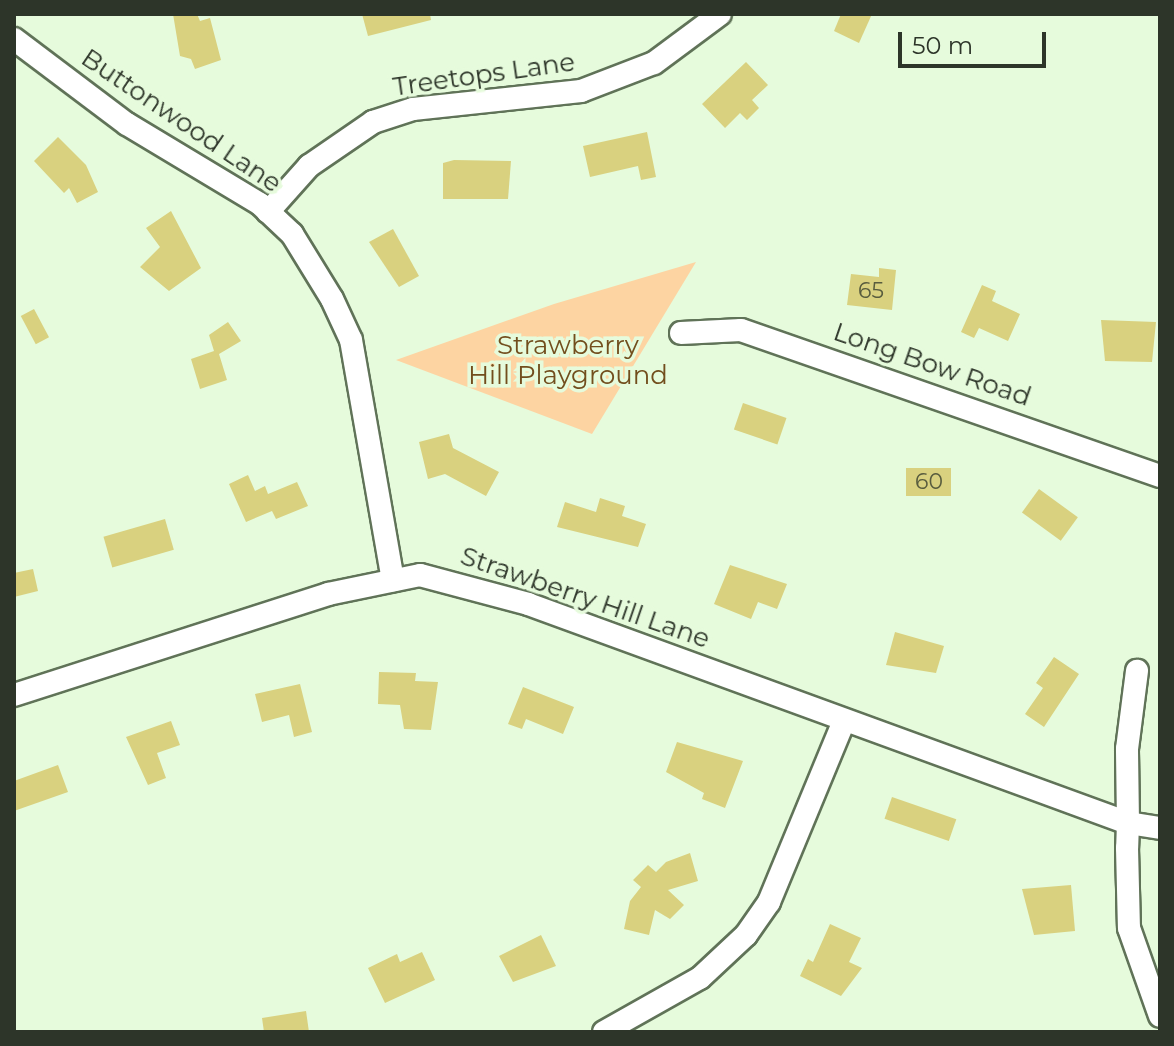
<!DOCTYPE html>
<html>
<head>
<meta charset="utf-8">
<style>
	body { margin:0 }
	#map { position:relative; width:1174px; height:1046px; overflow:hidden; background:#e6fbdc; font-family:Montserrat,sans-serif }
	div>[style] { position:absolute }
	[style*='--x'] { left:calc(var(--x)*1px); top:calc(var(--y)*1px); width:calc(var(--w)*1px); rotate:calc(var(--a)*1deg) }
	.green>* { inset:0; background:#fdd4a2 }
	.building>* { inset:0; background:#d9d17f; transform-origin:0 0 }
	.roads { filter:drop-shadow(2px 0 #607358) drop-shadow(-2px 0 #607358) drop-shadow(0 2px #607358) drop-shadow(0 -2px #607358) }
	.street>* { height:22px; margin:-11px; padding:0 11px; transform-origin:11px; border-radius:11px; background:#fff }
	span { translate:-50% -50%; white-space:nowrap; text-align:center; line-height:1.15; -webkit-text-stroke:7px #e6fbdc; paint-order:stroke }
	.number-label { font-size:22px; color:#585c3e }
	.number-label span { -webkit-text-stroke-width:0 }
	.street-label { font-size:26px; color:#2d3529 }
	.park-label { font-size:26px; color:#724e1d }
	.frame { position:absolute; inset:0; border:16px solid #2d3529; pointer-events:none }
	.scale { position:absolute; left:898px; top:32px; width:148px; height:36px; box-sizing:border-box; border:4px solid #2d3529; border-top:0; padding-left:10px; font-size:24px; line-height:28px; white-space:nowrap; color:#2d3529; -webkit-text-stroke:6px #e6fbdc; paint-order:stroke }
</style>
</head>
<body>
<div id="map">
	<div class="green">
		<div style="clip-path:polygon(696px 262px,592px 434px,396px 360px,554px 304px)"></div>
	</div>
	<div class="building">
		<div style="clip-path:polygon(173px 14px,197px 14px,200px 21px,210px 18px,221px 60px,195px 69px,191px 59px,180px 56px)"></div>
		<div style="clip-path:polygon(362px 14px,430px 14px,431px 20px,368px 36px)"></div>
		<div style="clip-path:polygon(841px 14px,872px 14px,859px 43px,834px 31px)"></div>
		<div style="clip-path:polygon(746px 62px,768px 85px,752px 100px,759px 108px,747px 120px,740px 113px,725px 128px,702px 104px)"></div>
		<div style="clip-path:polygon(647px 132px,656px 177px,641px 180px,638px 166px,590px 177px,583px 146px)"></div>
		<div style="clip-path:polygon(58px 137px,86px 165px,98px 192px,77px 203px,69px 188px,64px 193px,34px 161px)"></div>
		<div style="clip-path:polygon(454px 160px,511px 161px,508px 199px,443px 199px,443px 163px)"></div>
		<div style="clip-path:polygon(171px 211px,201px 268px,169px 291px,140px 267px,160px 247px,146px 228px)"></div>
		<div style="clip-path:polygon(393px 229px,419px 276px,399px 287px,369px 242px)"></div>
		<div style="clip-path:polygon(879px 268px,896px 270px,892px 310px,847px 305px,851px 274px,879px 277px)"></div>
		<div style="clip-path:polygon(982px 285px,996px 291px,992px 301px,1020px 314px,1008px 341px,979px 328px,974px 338px,961px 332px)"></div>
		<div style="left:34px;top:309px;width:32px;height:15px;rotate:62deg"></div>
		<div style="clip-path:polygon(1101px 320px,1156px 322px,1152px 362px,1105px 361px)"></div>
		<div style="clip-path:polygon(228px 322px,241px 341px,219px 354px,227px 380px,200px 389px,191px 359px,214px 351px,209px 335px)"></div>
		<div style="left:743px;top:403px;width:46px;height:28px;rotate:19deg"></div>
		<div style="clip-path:polygon(449px 434px,453px 448px,499px 472px,486px 496px,445px 474px,428px 479px,419px 442px)"></div>
		<div style="left:906px;top:468px;width:45px;height:28px"></div>
		<div style="clip-path:polygon(248px 475px,255px 491px,265px 486px,268px 494px,297px 482px,308px 506px,276px 519px,272px 511px,246px 522px,229px 484px)"></div>
		<div style="left:1039px;top:489px;width:48px;height:29px;rotate:36deg"></div>
		<div style="clip-path:polygon(600px 498px,625px 506px,622px 516px,646px 524px,638px 547px,557px 527px,565px 502px,596px 512px)"></div>
		<div style="left:165px;top:519px;width:32px;height:64px;rotate:74deg"></div>
		<div style="clip-path:polygon(730px 565px,787px 584px,777px 609px,758px 602px,751px 619px,714px 604px)"></div>
		<div style="clip-path:polygon(33px 569px,38px 591px,14px 597px,14px 573px)"></div>
		<div style="clip-path:polygon(895px 632px,944px 646px,936px 673px,886px 665px)"></div>
		<div style="clip-path:polygon(1054px 657px,1079px 674px,1044px 727px,1025px 714px,1043px 688px,1036px 683px)"></div>
		<div style="clip-path:polygon(379px 672px,416px 673px,415px 681px,438px 682px,431px 730px,404px 729px,400px 705px,378px 704px)"></div>
		<div style="clip-path:polygon(300px 684px,312px 732px,294px 737px,289px 715px,262px 722px,255px 694px)"></div>
		<div style="clip-path:polygon(523px 687px,574px 707px,563px 734px,526px 719px,522px 729px,508px 724px)"></div>
		<div style="clip-path:polygon(171px 721px,180px 745px,157px 753px,166px 778px,148px 785px,126px 737px)"></div>
		<div style="clip-path:polygon(677px 742px,743px 761px,725px 808px,702px 799px,704px 793px,666px 772px)"></div>
		<div style="clip-path:polygon(58px 765px,68px 792px,14px 811px,14px 781px)"></div>
		<div style="left:892px;top:797px;width:68px;height:23px;rotate:19deg"></div>
		<div style="clip-path:polygon(690px 853px,698px 881px,668px 890px,684px 905px,670px 919px,655px 910px,649px 935px,624px 929px,630px 901px,641px 887px,633px 880px,648px 865px,656px 872px,666px 862px)"></div>
		<div style="clip-path:polygon(1071px 885px,1075px 931px,1034px 935px,1022px 889px)"></div>
		<div style="clip-path:polygon(830px 924px,861px 938px,849px 962px,862px 968px,841px 996px,800px 976px,808px 959px,813px 962px)"></div>
		<div style="clip-path:polygon(541px 935px,556px 966px,513px 982px,499px 956px)"></div>
		<div style="clip-path:polygon(422px 952px,435px 980px,385px 1003px,368px 968px,397px 954px,400px 962px)"></div>
		<div style="clip-path:polygon(306px 1011px,309px 1032px,264px 1032px,262px 1018px)"></div>
	</div>
	<div class="roads">
		<div class="street">
			<div style="--x:14;--y:39;--w:141;--a:37"></div>
			<div style="--x:127;--y:124;--w:155;--a:31"></div>
			<div style="--x:260;--y:204;--w:44;--a:43.2"></div>
			<div style="--x:292;--y:234;--w:76;--a:58.4"></div>
			<div style="--x:332;--y:299;--w:45;--a:65.1"></div>
			<div style="--x:351;--y:340;--w:244;--a:80.1"></div>
			<div style="--x:268;--y:212;--w:62;--a:-48.3"></div>
			<div style="--x:309;--y:166;--w:78;--a:-34.5"></div>
			<div style="--x:373;--y:122;--w:42;--a:-18"></div>
			<div style="--x:413;--y:109;--w:169;--a:-6.1"></div>
			<div style="--x:581;--y:91;--w:78;--a:-21"></div>
			<div style="--x:654;--y:63;--w:82;--a:-36.6"></div>
			<div style="--x:681;--y:333;--w:60;--a:-2.9"></div>
			<div style="--x:741;--y:330;--w:444;--a:19.2"></div>
			<div style="--x:14;--y:695;--w:330;--a:-17.8"></div>
			<div style="--x:328;--y:594;--w:94;--a:-11.7"></div>
			<div style="--x:420;--y:575;--w:112;--a:15"></div>
			<div style="--x:528;--y:604;--w:639;--a:20.05"></div>
			<div style="--x:1128;--y:823;--w:74;--a:-90.8"></div>
			<div style="--x:1127;--y:749;--w:79;--a:-82.7"></div>
			<div style="--x:1160;--y:828;--w:32;--a:-171"></div>
			<div style="--x:1128;--y:823;--w:25;--a:92"></div>
			<div style="--x:1127;--y:848;--w:80;--a:88.6"></div>
			<div style="--x:1129;--y:928;--w:93;--a:70.6"></div>
			<div style="--x:604;--y:1032;--w:110;--a:-29.4"></div>
			<div style="--x:700;--y:978;--w:63;--a:-43.1"></div>
			<div style="--x:746;--y:935;--w:40;--a:-55.1"></div>
			<div style="--x:769;--y:902;--w:196;--a:-67.5"></div>
		</div>
	</div>
	<div class="number-label">
		<span style="left:871px;top:291px">65</span>
		<span style="left:929px;top:482px">60</span>
	</div>
	<div class="street-label">
		<span style="left:484px;top:75px;rotate:-8deg">Treetops Lane</span>
		<span style="left:181px;top:121px;rotate:34deg">Buttonwood Lane</span>
		<span style="left:932px;top:365px;rotate:19deg">Long Bow Road</span>
		<span style="left:585px;top:598px;rotate:19deg">Strawberry Hill Lane</span>
	</div>
	<div class="park-label">
		<span style="left:568px;top:361px">Strawberry<br>Hill Playground</span>
	</div>
	<div class="frame"></div>
	<div class="scale">50 m</div>
</div>
</body>
</html>
